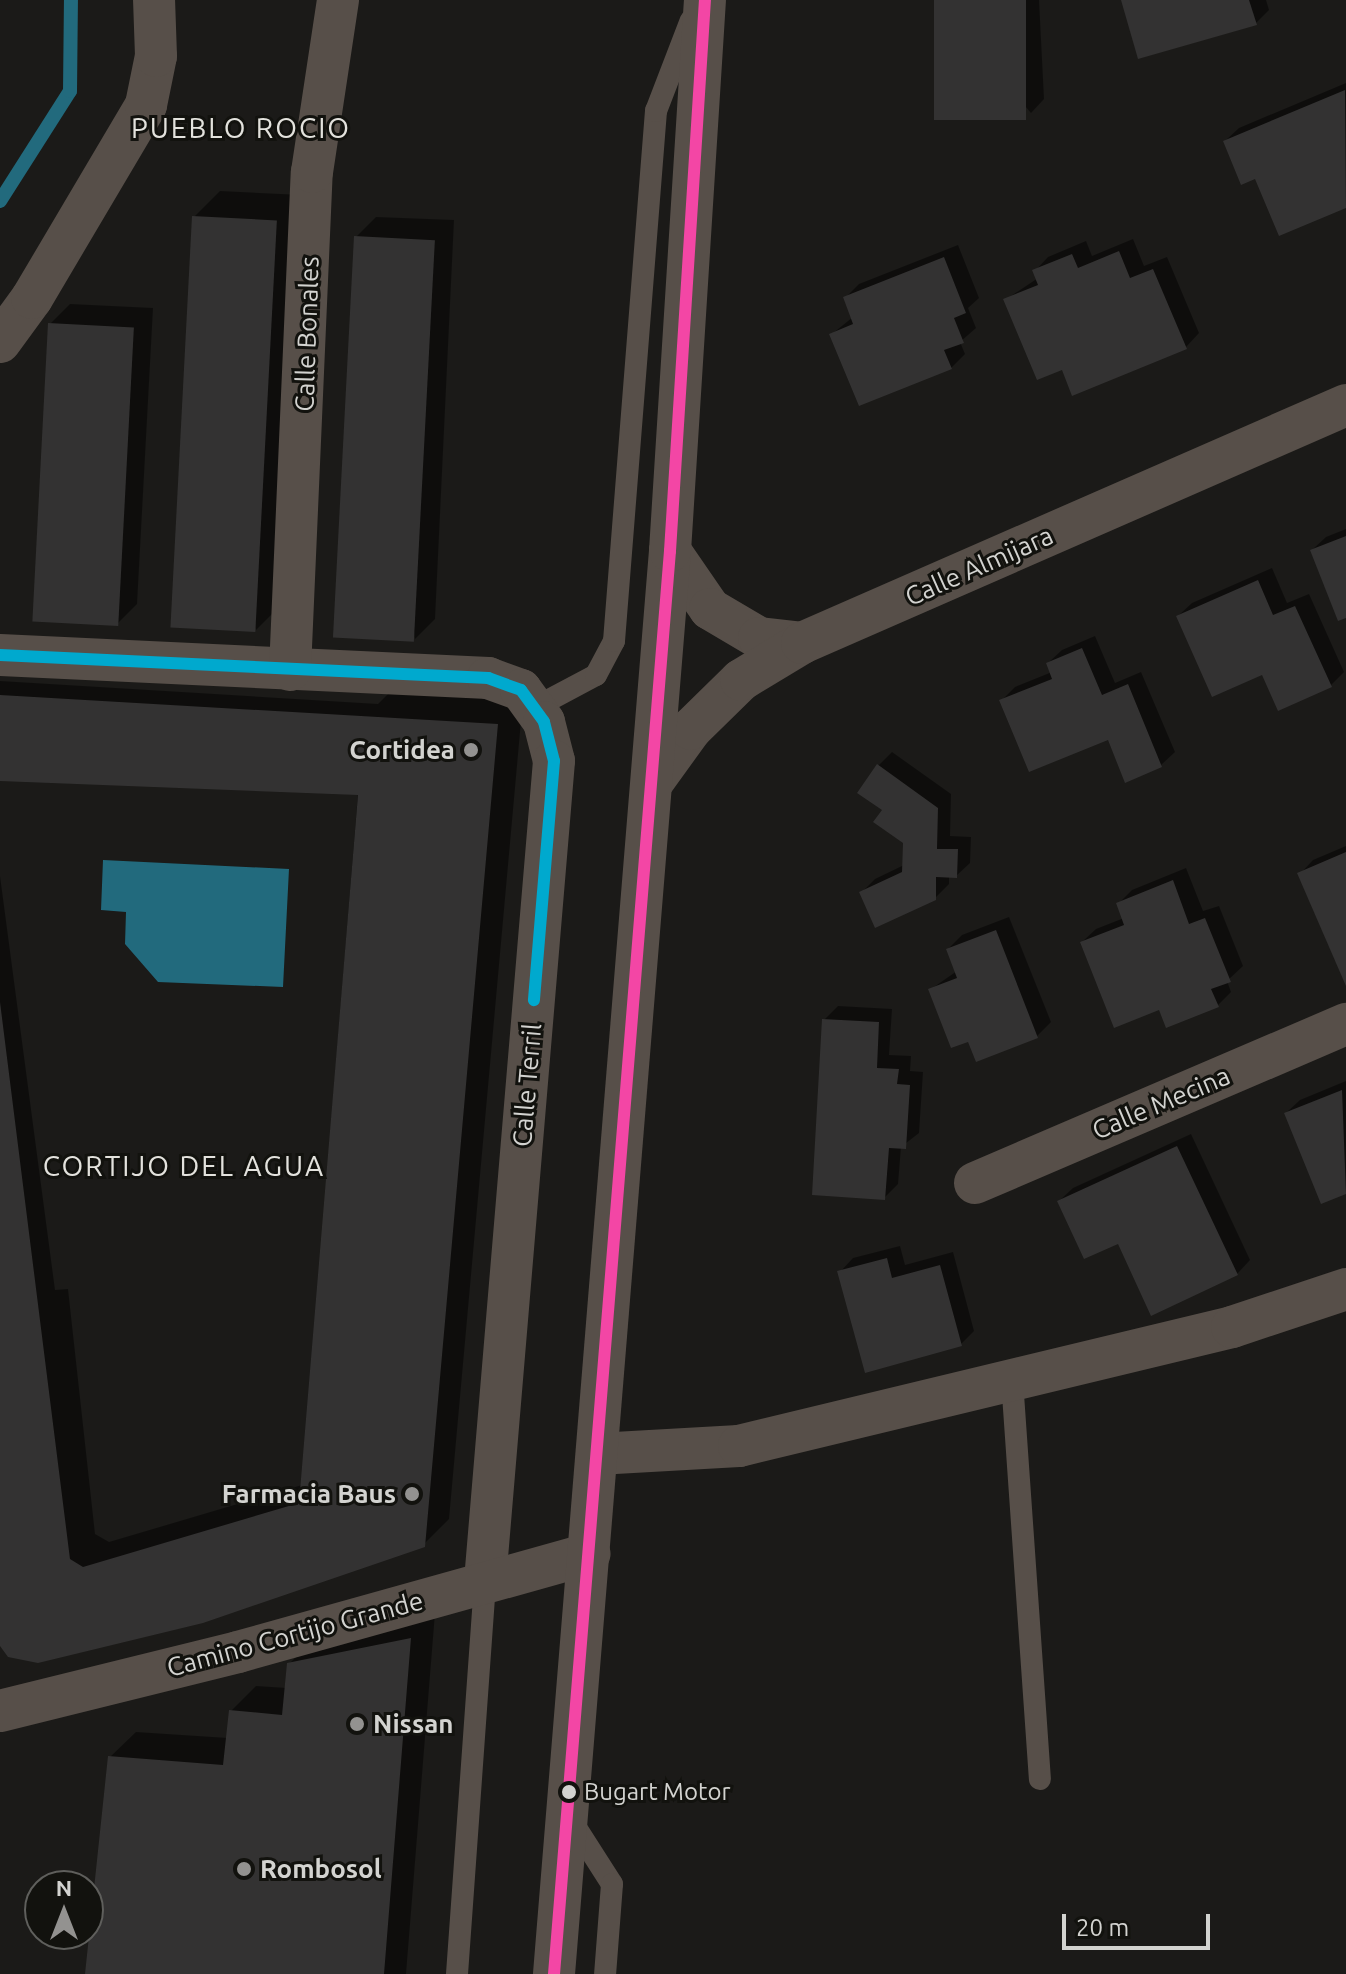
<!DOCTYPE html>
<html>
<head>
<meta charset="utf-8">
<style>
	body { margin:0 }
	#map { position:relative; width:1346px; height:1974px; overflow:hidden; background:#1b1a18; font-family:Ubuntu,sans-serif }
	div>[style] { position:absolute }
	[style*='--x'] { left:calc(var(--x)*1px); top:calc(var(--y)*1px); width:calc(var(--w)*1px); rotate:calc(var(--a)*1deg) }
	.water>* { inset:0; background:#226a7d }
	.shadow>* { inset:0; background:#0007 }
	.stream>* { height:14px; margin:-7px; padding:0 7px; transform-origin:7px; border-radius:7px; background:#226a7d }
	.building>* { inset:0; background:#333232; transform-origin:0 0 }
	.service>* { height:22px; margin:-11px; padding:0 11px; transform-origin:11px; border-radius:11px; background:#574f49 }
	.minor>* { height:42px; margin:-21px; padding:0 21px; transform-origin:21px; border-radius:21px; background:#574f49 }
	.bus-1>* { height:12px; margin:-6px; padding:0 6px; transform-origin:6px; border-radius:6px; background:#f346a5 }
	.bus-2>* { height:12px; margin:-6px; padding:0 6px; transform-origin:6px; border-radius:6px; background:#00a9ce }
	.dots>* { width:22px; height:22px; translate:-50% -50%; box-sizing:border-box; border:4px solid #12120e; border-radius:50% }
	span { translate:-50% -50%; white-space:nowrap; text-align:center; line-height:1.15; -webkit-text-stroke:6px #12120e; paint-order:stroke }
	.bus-label { font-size:24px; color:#d3d3d0 }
	.left { translate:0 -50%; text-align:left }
	.street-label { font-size:26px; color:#d3d3d0 }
	.poi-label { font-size:26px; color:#d3d3d0; font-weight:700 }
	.right { translate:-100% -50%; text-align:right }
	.neighbourhood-label { font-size:28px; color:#e3e2dd; letter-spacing:2px }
	.north { position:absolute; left:24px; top:1870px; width:80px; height:80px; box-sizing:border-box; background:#12120e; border:2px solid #5f5f5c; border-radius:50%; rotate:0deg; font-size:22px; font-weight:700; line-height:32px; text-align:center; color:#d3d3d0 }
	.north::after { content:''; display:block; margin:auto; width:28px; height:36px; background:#939290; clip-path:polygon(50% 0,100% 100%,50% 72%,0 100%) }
	.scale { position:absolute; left:1062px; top:1914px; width:148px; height:36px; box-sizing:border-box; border:4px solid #d3d3d0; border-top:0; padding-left:10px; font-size:24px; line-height:28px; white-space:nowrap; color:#d3d3d0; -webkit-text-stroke:6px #12120e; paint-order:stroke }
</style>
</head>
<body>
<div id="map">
	<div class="water">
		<div style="clip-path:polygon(103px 860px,289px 869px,283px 987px,158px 982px,125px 944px,126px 912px,101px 910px)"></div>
	</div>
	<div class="shadow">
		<div style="clip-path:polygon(936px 0,1039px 0,1044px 99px,1031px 113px)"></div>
		<div style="clip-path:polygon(1123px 0,1266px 0,1269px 10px,1256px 23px)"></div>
		<div style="clip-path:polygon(1346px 83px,1346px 206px,1280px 233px,1256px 176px,1225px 141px,1239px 128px)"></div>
		<div style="clip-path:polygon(220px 191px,302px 195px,281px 605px,256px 630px,194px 217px)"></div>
		<div style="clip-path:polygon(376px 217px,454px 220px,435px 619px,415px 639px,356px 237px)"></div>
		<div style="clip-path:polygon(1133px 239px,1144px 266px,1167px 257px,1199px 333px,1186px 347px,1063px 367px,1005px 300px,1038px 278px,1035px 271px,1048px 257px,1086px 241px,1092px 256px)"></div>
		<div style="clip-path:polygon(958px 245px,979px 298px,968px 308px,976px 328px,960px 342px,965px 354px,951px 368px,832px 334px,853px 317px,845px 298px,859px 284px)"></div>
		<div style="clip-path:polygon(70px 304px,153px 308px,137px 604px,117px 624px,50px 324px)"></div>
		<div style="clip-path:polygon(1346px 529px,1346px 615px,1312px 550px,1326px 537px)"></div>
		<div style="clip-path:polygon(1272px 568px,1287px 603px,1309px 594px,1344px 672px,1331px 685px,1263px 673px,1178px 616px,1192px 603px)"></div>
		<div style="clip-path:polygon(1095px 636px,1115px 683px,1141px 672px,1175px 752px,1161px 765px,1109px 737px,1001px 701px,1015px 687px,1052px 672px,1048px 663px,1062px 650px)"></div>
		<div style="clip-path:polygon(0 681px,378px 704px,390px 692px,523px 699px,449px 1519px,423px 1545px,0 1642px,0 876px,55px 1290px,68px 1289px,95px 1534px,109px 1542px,302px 1485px,358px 793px,0 779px)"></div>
		<div style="clip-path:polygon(892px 752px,951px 794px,950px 836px,971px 837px,970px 863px,956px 876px,949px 876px,949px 884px,935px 898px,861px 893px,875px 879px,904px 865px,905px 842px,885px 809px,878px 766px)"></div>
		<div style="clip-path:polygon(1346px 846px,1346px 978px,1300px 874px,1313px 860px)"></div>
		<div style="clip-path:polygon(1186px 868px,1203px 911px,1219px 906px,1243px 966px,1227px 981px,1231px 992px,1218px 1005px,1160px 1008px,1082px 942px,1096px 929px,1124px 918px,1118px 904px,1132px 890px)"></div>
		<div style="clip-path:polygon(1009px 917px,1051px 1022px,1037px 1036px,977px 1059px,970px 1039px,931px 989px,957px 971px,948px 949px,962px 935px)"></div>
		<div style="clip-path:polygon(838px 1006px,892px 1009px,889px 1055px,911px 1056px,910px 1071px,923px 1072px,919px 1133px,901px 1147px,898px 1184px,884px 1198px,824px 1020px)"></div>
		<div style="clip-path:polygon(1346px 1081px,1346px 1192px,1322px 1202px,1286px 1113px,1300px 1100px)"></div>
		<div style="clip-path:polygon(1191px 1134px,1250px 1260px,1237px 1274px,1119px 1241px,1059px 1201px,1073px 1188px)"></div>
		<div style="clip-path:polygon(900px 1246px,905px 1265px,953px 1252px,974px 1331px,961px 1344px,840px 1272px,853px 1258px)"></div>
		<div style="clip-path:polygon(435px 1613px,406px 1974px,87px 1974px,110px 1757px,136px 1732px,228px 1738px,231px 1711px,256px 1686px,287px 1688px,289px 1664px,315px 1638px)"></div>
	</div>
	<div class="stream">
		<div style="--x:0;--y:201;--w:130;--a:-57.5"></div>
		<div style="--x:70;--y:91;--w:91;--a:-89.4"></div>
	</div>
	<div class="building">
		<div style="left:934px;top:0;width:92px;height:120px"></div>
		<div style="clip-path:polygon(1121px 0,1249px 0,1257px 25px,1138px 59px)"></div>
		<div style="clip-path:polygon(1345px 90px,1346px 208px,1279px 236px,1255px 179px,1241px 185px,1223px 141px)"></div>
		<div style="left:192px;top:216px;width:85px;height:412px;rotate:3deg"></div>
		<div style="left:354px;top:236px;width:81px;height:402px;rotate:3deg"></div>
		<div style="clip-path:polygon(1119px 251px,1130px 278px,1153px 269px,1187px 349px,1072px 396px,1062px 370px,1037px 380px,1003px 299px,1038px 285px,1032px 270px,1072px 254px,1078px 268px)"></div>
		<div style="clip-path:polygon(944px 257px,966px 313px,954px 318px,964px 343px,944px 350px,952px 369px,859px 406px,829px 334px,853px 324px,843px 297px)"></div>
		<div style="left:48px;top:323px;width:86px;height:299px;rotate:3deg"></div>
		<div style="clip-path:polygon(1346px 536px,1346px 618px,1338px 621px,1310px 550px)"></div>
		<div style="clip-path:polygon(1258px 580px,1273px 615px,1295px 606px,1332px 687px,1278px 711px,1262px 675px,1212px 697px,1176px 616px)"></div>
		<div style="clip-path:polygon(1082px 648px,1102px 695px,1128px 684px,1162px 767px,1125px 783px,1108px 740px,1029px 772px,999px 700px,1052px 679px,1046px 663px)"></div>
		<div style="clip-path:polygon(0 695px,498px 724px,425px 1547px,203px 1623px,38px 1663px,8px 1657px,0 1646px,0 1002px,70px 1559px,83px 1567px,299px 1503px,358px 795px,0 781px)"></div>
		<div style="clip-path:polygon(877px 764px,938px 808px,937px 849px,958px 849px,957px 878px,936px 877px,936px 900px,875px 928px,859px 892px,902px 872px,903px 843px,873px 822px,882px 810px,857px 793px)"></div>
		<div style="clip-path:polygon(1346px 852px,1346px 986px,1297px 873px)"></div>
		<div style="clip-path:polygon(1173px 880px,1189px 924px,1205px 918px,1231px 982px,1211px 989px,1219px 1007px,1166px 1028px,1159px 1010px,1114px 1028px,1080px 942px,1124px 925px,1116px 903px)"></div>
		<div style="clip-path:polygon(996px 930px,1038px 1038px,976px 1062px,968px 1042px,951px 1048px,928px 989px,957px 978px,946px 949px)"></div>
		<div style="clip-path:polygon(822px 1019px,879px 1022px,877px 1068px,899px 1069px,897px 1084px,910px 1085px,906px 1149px,889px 1148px,885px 1200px,812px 1195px)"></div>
		<div style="clip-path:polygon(1342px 1090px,1346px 1194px,1321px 1204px,1284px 1113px)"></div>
		<div style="clip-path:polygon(1177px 1146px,1238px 1275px,1151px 1316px,1118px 1244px,1084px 1259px,1057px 1201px)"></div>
		<div style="clip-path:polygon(887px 1258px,892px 1278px,940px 1265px,962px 1346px,865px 1373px,837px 1271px)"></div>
		<div style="clip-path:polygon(411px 1638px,384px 1974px,85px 1974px,108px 1756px,223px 1765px,229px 1710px,282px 1715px,287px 1663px)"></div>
	</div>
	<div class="service">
		<div style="--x:534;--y:708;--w:70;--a:-28"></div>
		<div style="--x:596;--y:675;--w:38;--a:-62"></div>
		<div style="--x:614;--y:641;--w:532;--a:-85.47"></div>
		<div style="--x:656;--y:111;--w:97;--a:-69"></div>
		<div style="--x:1012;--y:1380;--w:400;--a:86"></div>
		<div style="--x:571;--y:1820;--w:76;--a:57.4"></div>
		<div style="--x:612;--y:1884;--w:90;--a:94.4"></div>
		<div style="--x:457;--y:1974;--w:394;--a:-85.9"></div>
	</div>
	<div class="minor">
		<div style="--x:0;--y:342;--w:54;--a:-54"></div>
		<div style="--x:32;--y:298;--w:224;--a:-59.4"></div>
		<div style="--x:146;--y:105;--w:50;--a:-78.5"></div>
		<div style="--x:156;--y:56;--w:56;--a:-92"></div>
		<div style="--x:670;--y:551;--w:70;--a:55.4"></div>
		<div style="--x:710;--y:609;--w:57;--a:30.6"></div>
		<div style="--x:759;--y:638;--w:43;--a:6.6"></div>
		<div style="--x:0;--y:655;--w:489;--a:2.7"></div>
		<div style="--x:488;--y:678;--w:35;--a:20"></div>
		<div style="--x:521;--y:690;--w:39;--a:54"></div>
		<div style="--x:544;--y:722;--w:40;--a:75.6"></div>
		<div style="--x:554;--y:761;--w:823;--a:94.81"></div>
		<div style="--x:290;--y:670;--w:498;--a:-87.5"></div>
		<div style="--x:312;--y:172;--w:174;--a:-81.4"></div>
		<div style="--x:652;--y:783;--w:67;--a:-54.2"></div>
		<div style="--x:691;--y:729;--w:70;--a:-44.4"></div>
		<div style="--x:741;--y:680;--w:71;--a:-31.2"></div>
		<div style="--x:802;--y:643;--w:594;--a:-23.63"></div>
		<div style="--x:975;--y:1183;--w:404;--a:-23.2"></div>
		<div style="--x:597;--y:1454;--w:142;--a:-3.2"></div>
		<div style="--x:739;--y:1446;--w:507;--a:-13.57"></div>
		<div style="--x:1232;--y:1327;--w:120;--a:-18.4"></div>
		<div style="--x:0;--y:1711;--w:245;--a:-13.9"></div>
		<div style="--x:238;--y:1652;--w:365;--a:-15.6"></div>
		<div style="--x:554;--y:1974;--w:1428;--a:-85.34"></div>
		<div style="--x:670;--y:551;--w:552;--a:-86.37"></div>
	</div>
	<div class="bus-1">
		<div style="--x:554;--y:1974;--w:1428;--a:-85.34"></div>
		<div style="--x:670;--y:551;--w:552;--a:-86.37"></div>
	</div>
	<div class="bus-2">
		<div style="--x:0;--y:655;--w:489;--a:2.7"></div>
		<div style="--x:488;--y:678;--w:35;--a:20"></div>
		<div style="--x:521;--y:690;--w:39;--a:54"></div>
		<div style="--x:544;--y:722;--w:40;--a:75.6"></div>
		<div style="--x:554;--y:761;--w:240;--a:94.8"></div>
	</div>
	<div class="dots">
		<div style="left:471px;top:750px;background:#939290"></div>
		<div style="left:412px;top:1494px;background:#939290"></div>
		<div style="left:357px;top:1724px;background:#939290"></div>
		<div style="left:569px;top:1792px;background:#d3d3d0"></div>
		<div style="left:244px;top:1869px;background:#939290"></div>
	</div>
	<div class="bus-label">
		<span class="left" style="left:584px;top:1792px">Bugart Motor</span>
	</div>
	<div class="street-label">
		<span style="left:307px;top:334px;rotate:-88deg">Calle Bonales</span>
		<span style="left:979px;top:566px;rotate:-24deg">Calle Almijara</span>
		<span style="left:527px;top:1085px;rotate:-85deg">Calle Terril</span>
		<span style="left:1161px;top:1103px;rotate:-23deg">Calle Mecina</span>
		<span style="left:295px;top:1634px;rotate:-15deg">Camino Cortijo Grande</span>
	</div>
	<div class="poi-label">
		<span class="right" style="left:455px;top:750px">Cortidea</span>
		<span class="right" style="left:396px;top:1494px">Farmacia Baus</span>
		<span class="left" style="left:373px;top:1724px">Nissan</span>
		<span class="left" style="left:260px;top:1869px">Rombosol</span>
	</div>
	<div class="neighbourhood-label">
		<span style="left:241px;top:128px">PUEBLO ROCIO</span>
		<span style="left:184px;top:1166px">CORTIJO DEL AGUA</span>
	</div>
	<div class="north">N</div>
	<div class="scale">20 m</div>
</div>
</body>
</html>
